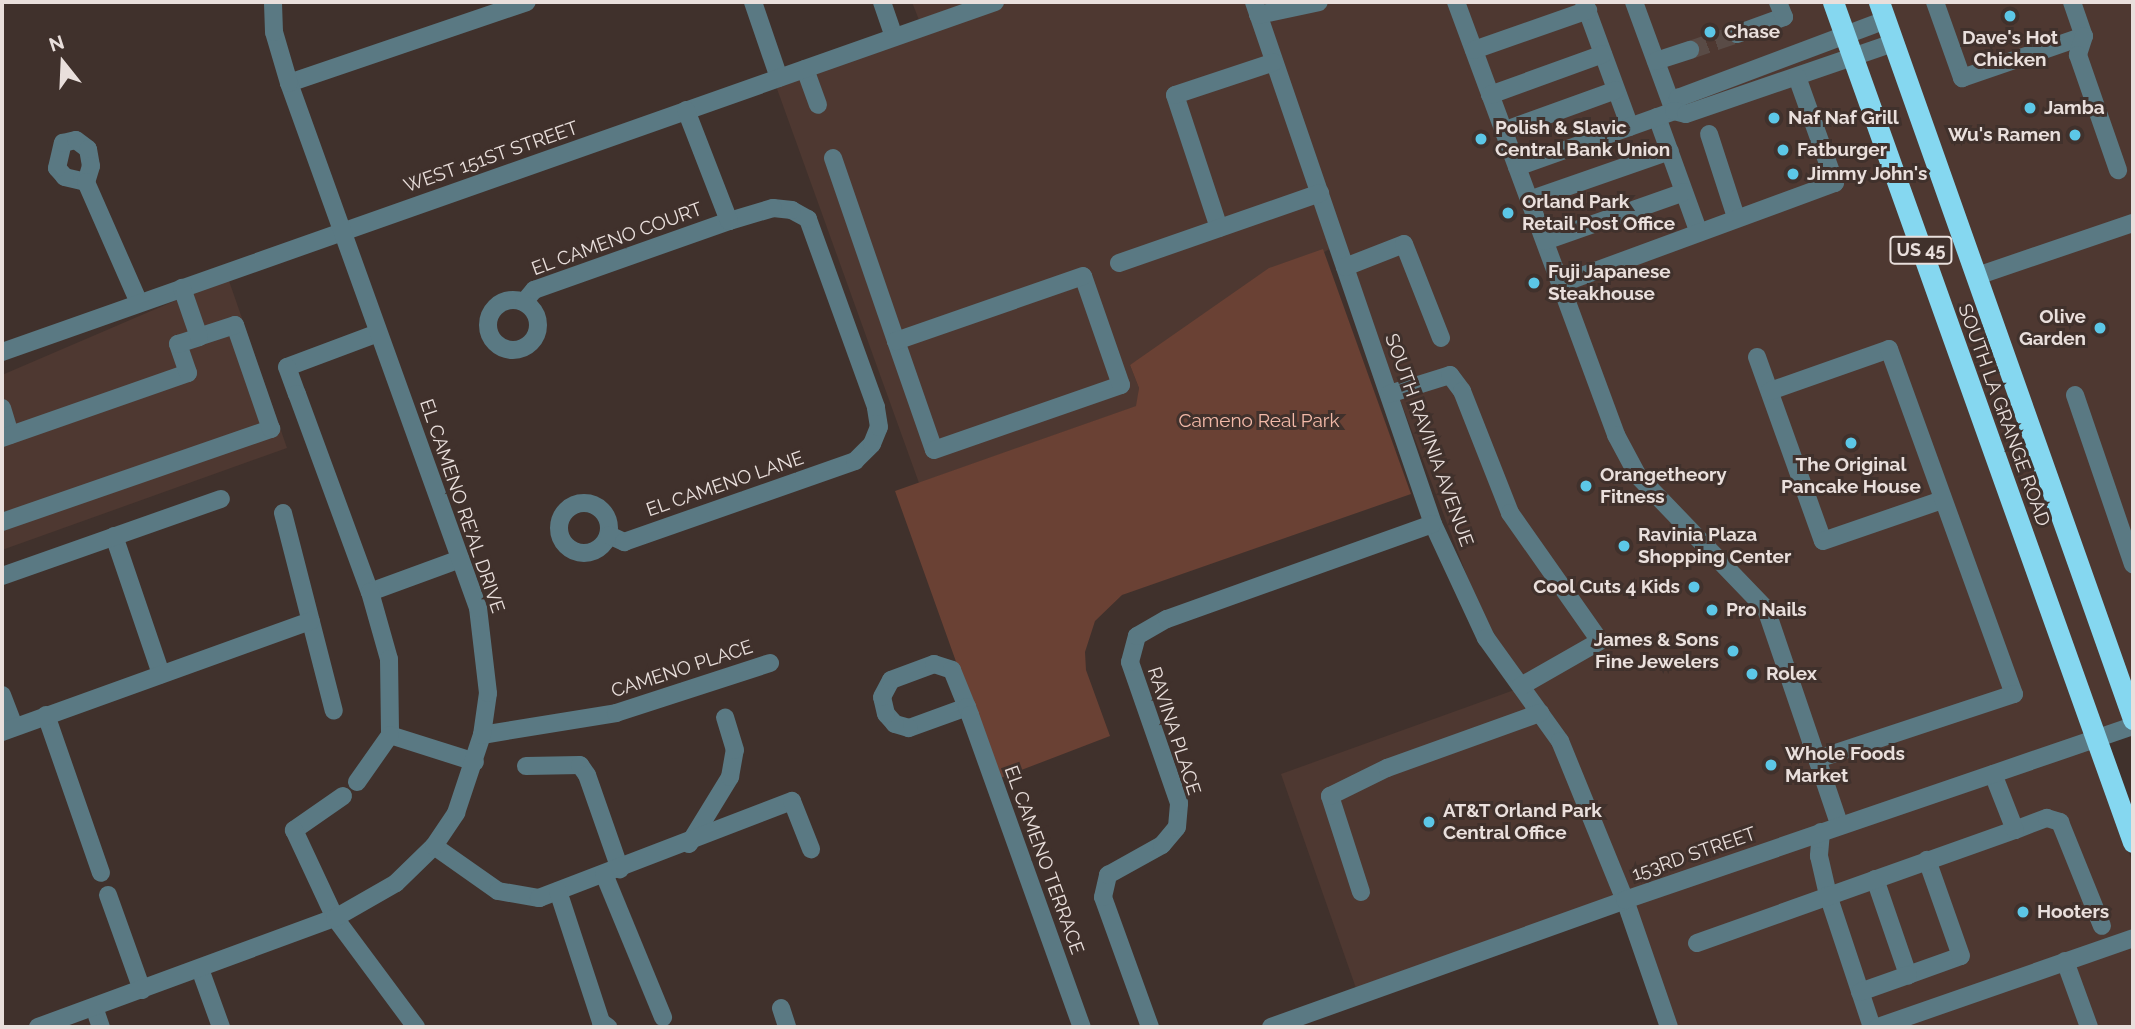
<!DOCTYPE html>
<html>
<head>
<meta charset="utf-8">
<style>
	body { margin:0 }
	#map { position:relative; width:2135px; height:1029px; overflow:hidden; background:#40312c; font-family:Raleway,sans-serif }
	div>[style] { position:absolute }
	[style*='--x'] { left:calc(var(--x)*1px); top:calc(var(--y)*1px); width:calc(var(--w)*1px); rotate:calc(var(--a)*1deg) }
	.built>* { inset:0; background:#4e3831 }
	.green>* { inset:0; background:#6a4134 }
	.minor-tunnel>* { height:18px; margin-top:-9px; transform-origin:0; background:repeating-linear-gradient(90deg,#594b46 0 18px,transparent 0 27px) }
	.minor>* { height:18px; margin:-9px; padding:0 9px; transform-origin:9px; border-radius:9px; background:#5a7983 }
	.minor>.ring { margin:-9px; padding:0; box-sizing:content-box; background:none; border:18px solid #5a7983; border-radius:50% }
	.highway>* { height:21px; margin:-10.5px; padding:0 10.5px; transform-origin:10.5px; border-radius:10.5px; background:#85d7f0 }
	.dots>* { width:19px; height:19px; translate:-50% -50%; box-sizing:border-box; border:4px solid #40312c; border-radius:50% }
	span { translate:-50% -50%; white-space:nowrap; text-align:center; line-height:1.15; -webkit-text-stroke:6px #40312c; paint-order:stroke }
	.shield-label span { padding:2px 5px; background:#40312c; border:2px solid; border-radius:5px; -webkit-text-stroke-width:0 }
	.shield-label { font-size:18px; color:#e9dfdc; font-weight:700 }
	.poi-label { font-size:19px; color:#e9dfdc; font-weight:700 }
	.left { translate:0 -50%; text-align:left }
	.right { translate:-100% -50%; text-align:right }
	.street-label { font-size:19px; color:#e9dfdc }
	.park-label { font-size:19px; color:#f3baa9 }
	.frame { position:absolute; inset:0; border:4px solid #e9dfdc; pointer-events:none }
	.north { position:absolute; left:28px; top:28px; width:70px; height:70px; -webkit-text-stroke:5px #40312c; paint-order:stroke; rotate:342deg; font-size:19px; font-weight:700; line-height:28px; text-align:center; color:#e9dfdc }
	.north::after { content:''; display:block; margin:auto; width:24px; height:32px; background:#e9dfdc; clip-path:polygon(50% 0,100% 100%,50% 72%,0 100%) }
</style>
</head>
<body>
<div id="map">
	<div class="built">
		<div style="clip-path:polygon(912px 2px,969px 2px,919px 20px)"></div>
		<div style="clip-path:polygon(1010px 2px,1245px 2px,1333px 247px,1130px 365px,1139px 388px,1137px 406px,919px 483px,776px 86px)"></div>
		<div style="clip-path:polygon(1259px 2px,2133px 2px,2133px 720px,1627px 895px,1563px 738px,1489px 634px,1347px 260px)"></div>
		<div style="clip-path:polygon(228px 278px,287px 448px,2px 550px,2px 375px)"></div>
		<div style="clip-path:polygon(1517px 689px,1556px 741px,1617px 896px,1357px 991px,1281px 774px)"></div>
		<div style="clip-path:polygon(2092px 747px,2133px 864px,2133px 1027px,1676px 1027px,1634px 904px)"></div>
	</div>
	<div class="green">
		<div style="clip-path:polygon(1323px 249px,1411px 494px,1122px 595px,1095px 621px,1085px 652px,1086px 670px,1110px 736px,998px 779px,895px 491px,1136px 406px,1139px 388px,1130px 365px,1269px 268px)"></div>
	</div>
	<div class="minor-tunnel">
		<div style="--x:1690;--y:50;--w:50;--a:-18.8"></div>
	</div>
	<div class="minor">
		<div style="--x:753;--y:2;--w:80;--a:71.1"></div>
		<div style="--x:882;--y:2;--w:37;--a:71"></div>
		<div style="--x:1254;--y:2;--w:552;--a:71.07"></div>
		<div style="--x:1433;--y:524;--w:126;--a:65.1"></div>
		<div style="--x:1486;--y:638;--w:127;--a:54.3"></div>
		<div style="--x:1560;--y:741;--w:172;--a:67.8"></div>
		<div style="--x:1625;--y:900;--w:134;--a:70.9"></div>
		<div style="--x:1456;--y:2;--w:462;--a:69.7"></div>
		<div style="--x:1616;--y:435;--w:47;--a:61.8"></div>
		<div style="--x:1638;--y:476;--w:185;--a:46.1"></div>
		<div style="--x:1766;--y:609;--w:229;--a:71.2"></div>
		<div style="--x:1584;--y:2;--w:133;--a:69.8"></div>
		<div style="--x:1634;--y:2;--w:116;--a:69.8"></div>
		<div style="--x:1935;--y:2;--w:81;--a:70.4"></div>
		<div style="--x:1962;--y:78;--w:129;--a:-19"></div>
		<div style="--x:2072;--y:2;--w:36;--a:71"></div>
		<div style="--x:2084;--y:36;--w:20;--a:108"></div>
		<div style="--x:2078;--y:55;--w:122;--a:70.8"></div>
		<div style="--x:1258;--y:15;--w:62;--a:-12"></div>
		<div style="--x:1737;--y:34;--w:50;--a:-19.9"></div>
		<div style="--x:1784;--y:17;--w:16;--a:-112"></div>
		<div style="--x:1474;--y:50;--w:121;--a:-19.3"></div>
		<div style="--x:1656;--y:61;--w:36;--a:-18"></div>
		<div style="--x:805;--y:69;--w:38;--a:70"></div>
		<div style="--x:289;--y:83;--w:251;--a:-18.8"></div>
		<div style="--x:1490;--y:95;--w:120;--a:-19.9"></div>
		<div style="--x:1674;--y:111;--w:14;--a:-73"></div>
		<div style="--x:1678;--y:98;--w:221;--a:-20.6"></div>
		<div style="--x:1657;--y:117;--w:120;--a:70.1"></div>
		<div style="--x:1503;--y:131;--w:120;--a:-19.9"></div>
		<div style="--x:1709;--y:134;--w:87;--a:72"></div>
		<div style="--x:833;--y:158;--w:194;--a:71"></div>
		<div style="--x:896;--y:341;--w:115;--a:70.8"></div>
		<div style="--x:934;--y:450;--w:198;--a:-19.2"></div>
		<div style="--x:1121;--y:385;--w:115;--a:-109.2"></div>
		<div style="--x:1083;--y:276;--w:198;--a:160.8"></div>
		<div style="--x:1517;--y:167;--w:167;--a:-19.6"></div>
		<div style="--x:1674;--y:111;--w:12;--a:14"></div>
		<div style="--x:1686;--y:114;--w:219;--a:-18.9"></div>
		<div style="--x:86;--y:182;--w:22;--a:-167"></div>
		<div style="--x:65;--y:177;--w:12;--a:-132"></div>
		<div style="--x:57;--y:168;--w:26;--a:-77"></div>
		<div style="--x:63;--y:143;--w:13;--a:-13"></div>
		<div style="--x:76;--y:140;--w:15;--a:37"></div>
		<div style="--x:88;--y:149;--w:17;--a:80"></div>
		<div style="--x:91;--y:166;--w:17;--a:107"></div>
		<div style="--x:86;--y:182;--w:132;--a:66.3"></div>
		<div style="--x:1529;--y:200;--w:149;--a:-19.2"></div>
		<div style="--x:1219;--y:228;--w:140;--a:-108.3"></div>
		<div style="--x:1175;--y:95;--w:104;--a:-18.4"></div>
		<div style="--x:1545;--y:241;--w:147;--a:-19.4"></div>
		<div style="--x:1119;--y:263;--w:213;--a:-19.2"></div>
		<div style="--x:1345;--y:267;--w:63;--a:-21.3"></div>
		<div style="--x:1404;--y:244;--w:101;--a:68.5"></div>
		<div style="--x:1977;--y:276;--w:165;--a:-18.8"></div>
		<div style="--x:1560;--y:284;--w:293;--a:-20.2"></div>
		<div style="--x:1835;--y:183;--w:113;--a:-109.7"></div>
		<div class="ring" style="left:488px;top:300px;width:32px;height:32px"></div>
		<div style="--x:524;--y:302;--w:16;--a:-50"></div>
		<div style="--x:534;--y:290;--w:207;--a:-19.5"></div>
		<div style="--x:378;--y:333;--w:97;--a:159.5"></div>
		<div style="--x:287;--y:367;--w:29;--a:70"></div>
		<div style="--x:297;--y:394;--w:211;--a:69.8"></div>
		<div style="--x:370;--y:592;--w:96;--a:-20.1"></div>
		<div style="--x:2;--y:352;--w:1053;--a:-19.42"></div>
		<div style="--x:1757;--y:357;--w:195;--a:70.3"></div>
		<div style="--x:1823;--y:541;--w:126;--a:-19"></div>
		<div style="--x:1770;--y:391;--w:126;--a:-19.4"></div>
		<div style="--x:1889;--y:349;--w:367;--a:70.1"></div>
		<div style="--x:2014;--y:694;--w:207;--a:161.7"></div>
		<div style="--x:1389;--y:394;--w:64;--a:-17.3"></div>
		<div style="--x:1450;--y:375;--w:20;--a:53"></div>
		<div style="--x:1462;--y:391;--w:131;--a:68.5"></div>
		<div style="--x:1510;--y:513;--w:156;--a:54.9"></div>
		<div style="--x:1600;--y:641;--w:91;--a:150.3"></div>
		<div style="--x:2075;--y:395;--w:179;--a:71.1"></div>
		<div style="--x:2;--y:408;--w:28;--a:73"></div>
		<div style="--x:2;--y:438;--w:197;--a:-19.3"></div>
		<div style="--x:188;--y:373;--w:31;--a:-109"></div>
		<div style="--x:178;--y:344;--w:22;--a:-18"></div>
		<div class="ring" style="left:559px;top:503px;width:32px;height:32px"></div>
		<div style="--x:283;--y:513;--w:204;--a:75.6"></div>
		<div style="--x:2;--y:522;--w:285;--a:-19.1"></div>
		<div style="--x:271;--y:429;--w:110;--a:-109.1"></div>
		<div style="--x:235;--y:325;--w:38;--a:162"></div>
		<div style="--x:199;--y:337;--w:52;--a:-109.1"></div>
		<div style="--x:609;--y:535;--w:17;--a:25"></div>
		<div style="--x:624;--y:542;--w:245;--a:-19.3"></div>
		<div style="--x:855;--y:461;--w:24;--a:-45"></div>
		<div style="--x:872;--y:444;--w:18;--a:-68"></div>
		<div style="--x:879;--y:427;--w:20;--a:-99"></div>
		<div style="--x:876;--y:407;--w:200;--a:-109.9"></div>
		<div style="--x:808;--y:219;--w:18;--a:-151"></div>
		<div style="--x:792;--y:210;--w:19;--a:-174"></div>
		<div style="--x:773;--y:208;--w:46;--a:163.5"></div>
		<div style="--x:729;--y:221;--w:119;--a:-111.2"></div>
		<div style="--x:114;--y:536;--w:146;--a:71.2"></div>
		<div style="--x:2;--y:576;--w:232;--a:-19.4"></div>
		<div style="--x:370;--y:592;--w:70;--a:74.2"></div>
		<div style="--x:389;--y:659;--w:76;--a:89.2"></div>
		<div style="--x:390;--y:735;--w:89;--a:17.6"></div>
		<div style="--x:2;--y:695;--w:34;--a:69"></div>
		<div style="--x:967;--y:707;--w:62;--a:160.1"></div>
		<div style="--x:909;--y:728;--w:15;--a:-164"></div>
		<div style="--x:895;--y:724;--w:13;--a:-132"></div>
		<div style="--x:886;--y:714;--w:17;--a:-103"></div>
		<div style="--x:882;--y:697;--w:19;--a:-62"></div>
		<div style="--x:891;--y:680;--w:46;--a:-20.4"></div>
		<div style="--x:934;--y:664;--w:19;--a:18"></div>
		<div style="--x:952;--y:670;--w:40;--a:68"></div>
		<div style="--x:967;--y:707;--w:9;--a:69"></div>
		<div style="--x:970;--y:715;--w:331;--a:70.3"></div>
		<div style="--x:46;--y:715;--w:167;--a:70.8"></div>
		<div style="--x:2;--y:732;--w:328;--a:-19.8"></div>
		<div style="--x:482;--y:735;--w:136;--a:-9.3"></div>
		<div style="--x:616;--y:713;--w:162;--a:-18"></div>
		<div style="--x:526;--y:766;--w:54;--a:-1.1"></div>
		<div style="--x:580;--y:765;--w:12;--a:55"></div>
		<div style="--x:587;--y:775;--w:100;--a:70.7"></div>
		<div style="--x:357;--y:782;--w:57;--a:-54.9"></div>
		<div style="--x:343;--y:796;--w:60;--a:145.2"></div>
		<div style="--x:294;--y:830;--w:97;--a:65"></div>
		<div style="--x:335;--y:918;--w:136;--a:53.4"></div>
		<div style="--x:2015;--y:830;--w:34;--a:-21"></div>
		<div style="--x:2047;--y:818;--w:14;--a:17"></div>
		<div style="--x:2060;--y:822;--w:112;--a:68"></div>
		<div style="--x:1821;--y:832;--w:24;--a:95"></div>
		<div style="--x:1819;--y:856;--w:40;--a:77"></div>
		<div style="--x:1828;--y:895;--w:139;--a:71.6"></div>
		<div style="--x:689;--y:844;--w:79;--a:-58.5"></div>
		<div style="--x:730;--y:777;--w:27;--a:-80"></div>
		<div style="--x:735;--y:750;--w:34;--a:-107"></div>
		<div style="--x:434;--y:846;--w:78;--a:35.1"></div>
		<div style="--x:498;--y:891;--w:42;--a:9.7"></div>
		<div style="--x:539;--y:898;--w:271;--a:-21"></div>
		<div style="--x:792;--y:801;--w:52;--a:68.4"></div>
		<div style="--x:604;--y:874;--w:155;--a:67.6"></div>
		<div style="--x:1875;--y:879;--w:102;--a:71"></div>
		<div style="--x:1908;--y:975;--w:56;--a:-19.7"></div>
		<div style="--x:1961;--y:956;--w:102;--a:-109.5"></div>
		<div style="--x:558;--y:891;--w:138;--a:71.8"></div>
		<div style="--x:601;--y:1022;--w:9;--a:36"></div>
		<div style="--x:1361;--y:892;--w:101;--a:-107.9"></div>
		<div style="--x:1330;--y:796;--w:64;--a:-26.2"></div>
		<div style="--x:1387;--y:768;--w:163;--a:-19.8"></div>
		<div style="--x:108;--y:895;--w:101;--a:70.3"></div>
		<div style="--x:1697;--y:943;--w:337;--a:-19.6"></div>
		<div style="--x:2015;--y:830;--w:60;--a:-111.4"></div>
		<div style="--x:2065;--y:961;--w:70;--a:70"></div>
		<div style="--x:200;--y:969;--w:62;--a:70.1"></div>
		<div style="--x:1860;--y:992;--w:51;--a:-19.5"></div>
		<div style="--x:94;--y:1007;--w:21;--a:71"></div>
		<div style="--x:781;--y:1008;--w:20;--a:72"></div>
		<div style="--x:38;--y:1027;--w:316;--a:-20.2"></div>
		<div style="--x:335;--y:918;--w:70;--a:-29.8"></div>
		<div style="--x:396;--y:883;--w:53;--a:-44.2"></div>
		<div style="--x:434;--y:846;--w:40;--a:-56"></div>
		<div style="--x:456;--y:813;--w:82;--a:-71.6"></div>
		<div style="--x:482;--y:735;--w:42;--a:-81.9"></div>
		<div style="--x:488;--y:693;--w:86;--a:-96.7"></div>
		<div style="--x:478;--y:608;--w:558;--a:-109.8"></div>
		<div style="--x:289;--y:83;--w:53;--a:-106.4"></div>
		<div style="--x:274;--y:32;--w:30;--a:-92"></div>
		<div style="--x:1150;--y:1027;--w:138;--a:-109.9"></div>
		<div style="--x:1103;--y:897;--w:23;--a:-77"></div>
		<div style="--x:1108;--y:875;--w:62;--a:-29.1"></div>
		<div style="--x:1162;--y:845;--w:23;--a:-50"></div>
		<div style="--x:1177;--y:827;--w:24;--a:-85"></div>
		<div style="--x:1179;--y:803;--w:149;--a:-109.2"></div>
		<div style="--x:1130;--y:662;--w:27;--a:-75"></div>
		<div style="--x:1137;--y:636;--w:34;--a:-30"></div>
		<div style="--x:1167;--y:619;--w:282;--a:-19.7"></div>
		<div style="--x:1271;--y:1027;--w:376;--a:-19.7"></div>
		<div style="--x:1625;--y:900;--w:537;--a:-18.91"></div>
		<div style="--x:1878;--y:1027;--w:270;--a:-19.2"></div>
	</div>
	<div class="highway">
		<div style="--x:1833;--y:2;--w:892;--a:70.35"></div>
		<div style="--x:1879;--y:2;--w:761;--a:70.49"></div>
	</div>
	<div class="dots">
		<div style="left:2010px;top:16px;background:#5cc7e7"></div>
		<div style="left:1710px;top:32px;background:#5cc7e7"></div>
		<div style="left:2030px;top:108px;background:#5cc7e7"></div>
		<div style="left:1774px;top:118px;background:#5cc7e7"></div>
		<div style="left:2075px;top:135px;background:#5cc7e7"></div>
		<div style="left:1481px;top:139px;background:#5cc7e7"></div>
		<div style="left:1783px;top:150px;background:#5cc7e7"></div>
		<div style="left:1793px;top:174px;background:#5cc7e7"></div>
		<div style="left:1508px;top:213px;background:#5cc7e7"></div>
		<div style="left:1534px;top:283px;background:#5cc7e7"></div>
		<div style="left:2100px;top:328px;background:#5cc7e7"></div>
		<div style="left:1851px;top:443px;background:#5cc7e7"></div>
		<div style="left:1586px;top:486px;background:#5cc7e7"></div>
		<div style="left:1624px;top:546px;background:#5cc7e7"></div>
		<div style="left:1694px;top:587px;background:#5cc7e7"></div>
		<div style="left:1712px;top:610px;background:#5cc7e7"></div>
		<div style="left:1733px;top:651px;background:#5cc7e7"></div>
		<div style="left:1752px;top:674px;background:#5cc7e7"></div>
		<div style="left:1771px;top:765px;background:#5cc7e7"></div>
		<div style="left:1429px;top:822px;background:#5cc7e7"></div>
		<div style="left:2023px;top:912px;background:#5cc7e7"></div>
	</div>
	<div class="shield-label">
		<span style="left:1921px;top:250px">US 45</span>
	</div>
	<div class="poi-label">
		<span class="left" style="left:1724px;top:32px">Chase</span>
		<span style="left:2010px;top:49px">Dave's Hot<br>Chicken</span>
		<span class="left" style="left:2044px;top:108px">Jamba</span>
		<span class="left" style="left:1788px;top:118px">Naf Naf Grill</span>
		<span class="left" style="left:1495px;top:139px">Polish &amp; Slavic<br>Central Bank Union</span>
		<span class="right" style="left:2061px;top:135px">Wu's Ramen</span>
		<span class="left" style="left:1797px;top:150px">Fatburger</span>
		<span class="left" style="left:1807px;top:174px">Jimmy John's</span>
		<span class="left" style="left:1522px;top:213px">Orland Park<br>Retail Post Office</span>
		<span class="left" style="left:1548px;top:283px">Fuji Japanese<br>Steakhouse</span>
		<span class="right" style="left:2086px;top:328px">Olive<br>Garden</span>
		<span style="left:1851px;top:476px">The Original<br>Pancake House</span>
		<span class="left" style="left:1600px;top:486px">Orangetheory<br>Fitness</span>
		<span class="left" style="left:1638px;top:546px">Ravinia Plaza<br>Shopping Center</span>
		<span class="right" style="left:1680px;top:587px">Cool Cuts 4 Kids</span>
		<span class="left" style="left:1726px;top:610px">Pro Nails</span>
		<span class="right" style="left:1719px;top:651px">James &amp; Sons<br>Fine Jewelers</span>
		<span class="left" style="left:1766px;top:674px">Rolex</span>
		<span class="left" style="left:1785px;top:765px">Whole Foods<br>Market</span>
		<span class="left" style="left:1443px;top:822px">AT&amp;T Orland Park<br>Central Office</span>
		<span class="left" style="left:2037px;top:912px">Hooters</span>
	</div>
	<div class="street-label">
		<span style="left:491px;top:157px;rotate:-19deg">WEST 151ST STREET</span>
		<span style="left:617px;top:239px;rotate:-20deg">EL CAMENO COURT</span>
		<span style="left:2004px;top:415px;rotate:70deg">SOUTH LA GRANGE ROAD</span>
		<span style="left:1429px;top:440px;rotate:70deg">SOUTH RAVINIA AVENUE</span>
		<span style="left:725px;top:484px;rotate:-19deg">EL CAMENO LANE</span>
		<span style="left:462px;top:506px;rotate:71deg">EL CAMENO RE'AL DRIVE</span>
		<span style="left:682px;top:669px;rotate:-18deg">CAMENO PLACE</span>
		<span style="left:1174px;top:731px;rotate:72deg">RAVINA PLACE</span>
		<span style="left:1694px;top:854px;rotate:-19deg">153RD STREET</span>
		<span style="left:1044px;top:860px;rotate:70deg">EL CAMENO TERRACE</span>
	</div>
	<div class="park-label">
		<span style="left:1259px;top:421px">Cameno Real Park</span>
	</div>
	<div class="frame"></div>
	<div class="north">N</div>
</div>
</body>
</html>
